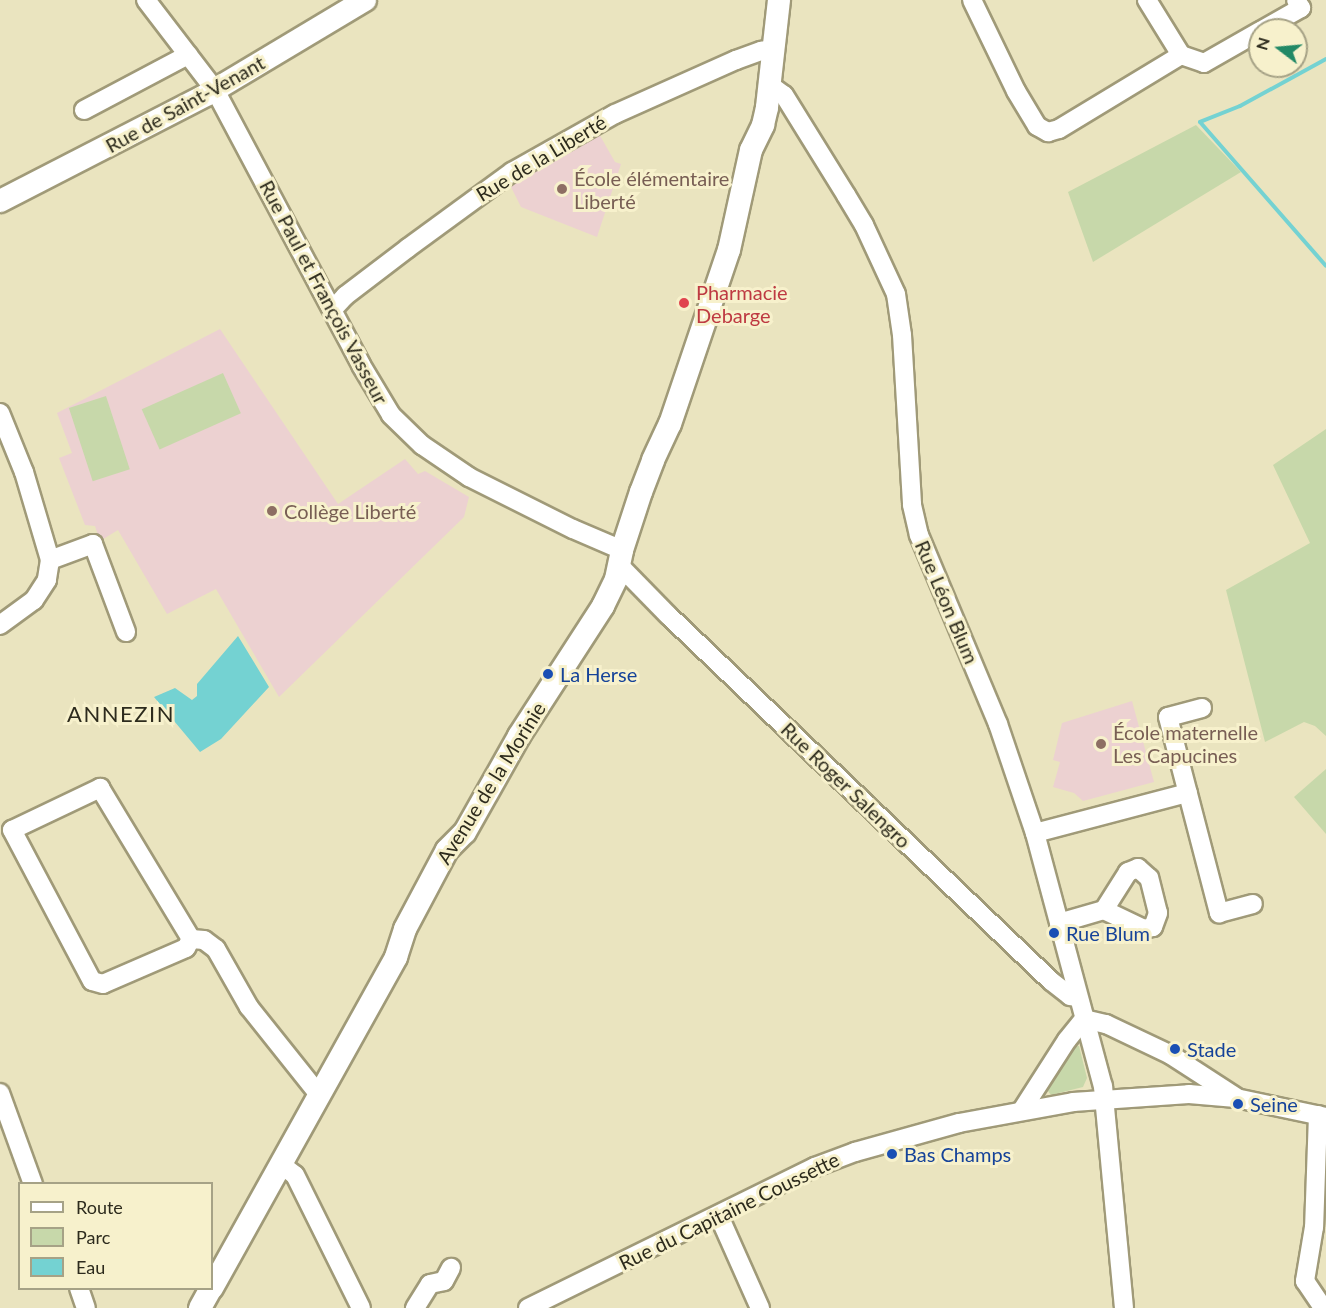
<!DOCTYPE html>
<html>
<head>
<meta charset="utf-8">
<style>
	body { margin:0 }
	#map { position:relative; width:1326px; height:1308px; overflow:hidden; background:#eae4bf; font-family:Lato,sans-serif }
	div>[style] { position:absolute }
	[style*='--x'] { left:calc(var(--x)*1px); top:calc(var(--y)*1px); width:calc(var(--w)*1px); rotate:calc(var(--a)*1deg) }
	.education>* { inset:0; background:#ecd1d1 }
	.green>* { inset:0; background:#c7d8aa; transform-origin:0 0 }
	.water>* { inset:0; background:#74d2d2 }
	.stream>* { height:4px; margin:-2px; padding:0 2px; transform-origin:2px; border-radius:2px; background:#74d2d2 }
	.roads { filter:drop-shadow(2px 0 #a09a78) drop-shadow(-2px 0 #a09a78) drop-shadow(0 2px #a09a78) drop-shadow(0 -2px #a09a78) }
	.minor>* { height:18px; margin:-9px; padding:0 9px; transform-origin:9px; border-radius:9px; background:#fff }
	.major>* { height:22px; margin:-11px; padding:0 11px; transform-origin:11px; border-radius:11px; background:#fff }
	.dots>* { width:16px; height:16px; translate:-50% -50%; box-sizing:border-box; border:3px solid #f7f1cc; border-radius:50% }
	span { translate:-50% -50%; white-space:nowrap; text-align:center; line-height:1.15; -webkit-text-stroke:6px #f7f1cc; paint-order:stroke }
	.street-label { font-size:20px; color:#2d2b1d }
	.education-label { font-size:20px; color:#785e54 }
	.left { translate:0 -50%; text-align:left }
	.health-label { font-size:20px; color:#be3a42 }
	.transit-label { font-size:20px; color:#164399 }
	.quarter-label { font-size:22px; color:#2d2b1d; letter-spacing:1.5px }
	.legend { position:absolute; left:18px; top:1182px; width:195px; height:108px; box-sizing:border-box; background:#f7f1cc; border:2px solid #a6a286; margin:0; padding:8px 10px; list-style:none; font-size:18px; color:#2d2b1d }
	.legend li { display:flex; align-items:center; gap:12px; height:30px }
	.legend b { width:30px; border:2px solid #a6a286 }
	.north { position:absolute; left:1248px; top:18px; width:60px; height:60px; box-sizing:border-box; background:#f7f1cc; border:2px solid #a6a286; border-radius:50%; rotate:286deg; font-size:16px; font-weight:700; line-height:24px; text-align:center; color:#2d2b1d }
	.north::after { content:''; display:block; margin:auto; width:21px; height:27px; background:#228966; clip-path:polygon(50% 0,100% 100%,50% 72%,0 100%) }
</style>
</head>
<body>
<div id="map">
	<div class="education">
		<div style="clip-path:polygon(598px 132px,615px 162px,621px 164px,597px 237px,521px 207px,508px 181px)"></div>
		<div style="clip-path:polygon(220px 329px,338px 504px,405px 459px,418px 474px,425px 471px,469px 497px,464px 517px,279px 697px,216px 589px,167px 614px,118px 530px,100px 541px,95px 526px,85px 525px,59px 458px,72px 453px,57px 413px)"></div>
		<div style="clip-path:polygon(1132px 701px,1154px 782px,1083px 801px,1074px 793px,1053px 787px,1060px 762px,1053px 760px,1062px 723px)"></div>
	</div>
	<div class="green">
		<div style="clip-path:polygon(1196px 125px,1241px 172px,1093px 262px,1068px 192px)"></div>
		<div style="left:223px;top:373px;width:44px;height:89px;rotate:66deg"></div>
		<div style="left:106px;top:396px;width:77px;height:39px;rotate:72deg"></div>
		<div style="clip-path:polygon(1326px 429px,1326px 736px,1315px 726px,1304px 722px,1265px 742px,1226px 590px,1310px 543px,1273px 465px)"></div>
		<div style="clip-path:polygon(1326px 769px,1326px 834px,1294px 797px)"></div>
		<div style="clip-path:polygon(1067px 1045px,1079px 1046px,1087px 1078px,1083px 1087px,1051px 1095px,1044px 1086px)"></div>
	</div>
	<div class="water">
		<div style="clip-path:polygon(238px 636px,269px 687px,221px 739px,200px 752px,154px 697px,175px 688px,192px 700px,197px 696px,197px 684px)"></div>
	</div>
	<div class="stream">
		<div style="--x:1326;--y:59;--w:98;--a:151.3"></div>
		<div style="--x:1240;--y:106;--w:43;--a:158.2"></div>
		<div style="--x:1200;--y:122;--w:191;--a:48.8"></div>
	</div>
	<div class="roads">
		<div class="minor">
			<div style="--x:146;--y:0;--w:113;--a:52.5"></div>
			<div style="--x:215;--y:90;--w:311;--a:62"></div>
			<div style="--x:361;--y:365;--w:58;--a:59"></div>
			<div style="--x:391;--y:415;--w:43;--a:44.1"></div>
			<div style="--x:422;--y:445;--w:57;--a:34.2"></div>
			<div style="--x:469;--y:477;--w:116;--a:26.6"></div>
			<div style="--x:573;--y:529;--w:53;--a:23.2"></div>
			<div style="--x:972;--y:0;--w:101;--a:64.2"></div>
			<div style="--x:1016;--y:91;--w:41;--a:59"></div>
			<div style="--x:1037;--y:126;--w:13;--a:29"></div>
			<div style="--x:1048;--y:132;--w:11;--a:-15"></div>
			<div style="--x:1059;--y:129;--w:143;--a:-31.2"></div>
			<div style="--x:1147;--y:0;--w:65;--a:58.3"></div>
			<div style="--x:1181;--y:55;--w:24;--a:19"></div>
			<div style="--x:1204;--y:63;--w:64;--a:-29.7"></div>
			<div style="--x:1262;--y:30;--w:45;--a:-29.4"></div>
			<div style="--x:1301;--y:8;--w:9;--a:-122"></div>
			<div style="--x:770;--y:85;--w:17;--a:36"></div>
			<div style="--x:784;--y:95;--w:118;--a:58.2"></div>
			<div style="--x:846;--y:195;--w:35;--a:59"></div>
			<div style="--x:864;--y:225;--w:76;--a:65.1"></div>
			<div style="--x:896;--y:294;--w:41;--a:81.7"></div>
			<div style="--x:902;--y:335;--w:170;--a:86.6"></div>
			<div style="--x:912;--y:505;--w:31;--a:77"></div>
			<div style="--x:919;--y:535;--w:205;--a:67.3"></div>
			<div style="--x:998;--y:724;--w:115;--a:71.3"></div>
			<div style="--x:1035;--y:833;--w:262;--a:75"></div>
			<div style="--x:1103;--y:1086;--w:223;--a:84.6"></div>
			<div style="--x:84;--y:110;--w:118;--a:-27.9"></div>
			<div style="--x:333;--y:309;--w:18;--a:-47"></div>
			<div style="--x:345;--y:296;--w:79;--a:-37.3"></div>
			<div style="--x:408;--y:248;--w:129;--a:-36.2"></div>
			<div style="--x:512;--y:172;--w:118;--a:-29.4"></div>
			<div style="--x:615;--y:114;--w:133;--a:-24.1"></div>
			<div style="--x:736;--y:60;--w:27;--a:-20"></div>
			<div style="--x:761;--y:51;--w:13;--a:-9"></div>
			<div style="--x:0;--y:413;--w:64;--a:67.9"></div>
			<div style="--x:24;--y:472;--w:92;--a:73.5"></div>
			<div style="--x:50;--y:560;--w:20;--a:99"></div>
			<div style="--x:47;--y:580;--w:24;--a:123"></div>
			<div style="--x:34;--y:600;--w:42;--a:143.7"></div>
			<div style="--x:50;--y:560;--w:46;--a:-20.4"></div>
			<div style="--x:93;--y:544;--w:94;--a:69.4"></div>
			<div style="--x:619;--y:565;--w:70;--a:45.6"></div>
			<div style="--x:668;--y:615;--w:530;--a:43.7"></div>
			<div style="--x:1051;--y:981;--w:24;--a:38"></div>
			<div style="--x:1070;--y:996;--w:8;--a:7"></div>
			<div style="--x:1202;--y:708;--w:35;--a:165"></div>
			<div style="--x:1168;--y:717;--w:203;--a:75.4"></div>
			<div style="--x:1219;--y:913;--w:35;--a:-15"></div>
			<div style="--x:100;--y:788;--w:176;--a:58.9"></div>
			<div style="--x:191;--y:939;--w:10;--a:119"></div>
			<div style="--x:186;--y:948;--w:90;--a:156.6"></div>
			<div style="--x:103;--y:984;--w:11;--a:-165"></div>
			<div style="--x:92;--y:981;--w:171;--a:-117.9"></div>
			<div style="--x:12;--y:830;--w:98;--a:-25.5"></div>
			<div style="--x:1035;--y:833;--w:158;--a:-14.7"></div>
			<div style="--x:1059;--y:923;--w:47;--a:-16.1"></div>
			<div style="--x:1104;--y:910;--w:44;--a:25.4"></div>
			<div style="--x:1144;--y:929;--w:9;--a:-13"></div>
			<div style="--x:1153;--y:927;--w:15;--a:-70"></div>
			<div style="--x:1158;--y:913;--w:36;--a:-104"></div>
			<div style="--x:1149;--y:878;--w:15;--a:-138"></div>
			<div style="--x:1138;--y:868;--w:11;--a:158"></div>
			<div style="--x:1128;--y:872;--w:45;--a:122.3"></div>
			<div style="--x:191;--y:939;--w:13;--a:4"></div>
			<div style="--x:204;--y:940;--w:15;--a:37"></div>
			<div style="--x:216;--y:949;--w:67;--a:60.4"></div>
			<div style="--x:249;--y:1007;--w:114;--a:51.4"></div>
			<div style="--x:1084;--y:1019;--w:23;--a:13"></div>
			<div style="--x:1106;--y:1024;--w:72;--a:25.5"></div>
			<div style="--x:1171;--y:1055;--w:77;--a:32.9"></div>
			<div style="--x:0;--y:1093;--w:97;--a:70.1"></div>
			<div style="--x:1022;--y:1110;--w:83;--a:-57.3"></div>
			<div style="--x:1067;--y:1040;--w:27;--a:-51"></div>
			<div style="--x:1318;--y:1115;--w:112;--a:92"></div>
			<div style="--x:1314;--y:1227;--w:55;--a:99.5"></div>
			<div style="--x:1305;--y:1281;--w:32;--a:56"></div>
			<div style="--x:282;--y:1165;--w:16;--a:38"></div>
			<div style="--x:295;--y:1175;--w:148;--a:63.6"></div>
			<div style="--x:719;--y:1216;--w:101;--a:66"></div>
			<div style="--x:79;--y:1288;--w:21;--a:71"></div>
			<div style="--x:415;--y:1308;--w:28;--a:-58"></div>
			<div style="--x:430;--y:1284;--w:14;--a:-12"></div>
			<div style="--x:444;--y:1281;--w:15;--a:-62"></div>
			<div style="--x:528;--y:1308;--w:320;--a:-26.2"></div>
			<div style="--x:815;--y:1167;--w:43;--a:-20.6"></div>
			<div style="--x:855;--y:1152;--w:108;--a:-15.6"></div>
			<div style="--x:959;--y:1123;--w:116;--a:-10.4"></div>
			<div style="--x:1073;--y:1102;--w:116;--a:-3.9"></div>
			<div style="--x:1189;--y:1094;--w:47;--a:4.9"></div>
			<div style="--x:1236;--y:1098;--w:92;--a:11.9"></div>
		</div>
		<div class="major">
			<div style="--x:0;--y:201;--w:234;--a:-27.2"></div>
			<div style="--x:208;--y:94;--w:183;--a:-30.9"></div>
			<div style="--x:212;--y:1288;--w:379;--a:-60.9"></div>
			<div style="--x:396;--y:957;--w:29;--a:-72"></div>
			<div style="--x:405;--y:929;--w:89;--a:-62"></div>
			<div style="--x:447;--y:850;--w:25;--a:-45"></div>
			<div style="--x:465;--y:832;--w:110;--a:-60.6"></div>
			<div style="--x:519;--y:736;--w:155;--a:-57.1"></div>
			<div style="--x:603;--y:606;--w:30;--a:-64"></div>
			<div style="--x:616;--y:579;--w:30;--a:-78"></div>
			<div style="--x:622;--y:550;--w:61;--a:-71.9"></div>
			<div style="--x:641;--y:492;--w:34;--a:-69"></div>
			<div style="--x:653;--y:460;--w:40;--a:-65"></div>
			<div style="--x:670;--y:424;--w:184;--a:-71.3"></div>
			<div style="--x:729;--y:250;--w:102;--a:-77.6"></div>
			<div style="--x:751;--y:150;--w:28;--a:-64"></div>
			<div style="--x:763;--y:125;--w:18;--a:-77"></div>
			<div style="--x:767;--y:107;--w:108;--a:-83.6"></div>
			<div style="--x:200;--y:1308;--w:23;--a:-61"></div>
		</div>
	</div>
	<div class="dots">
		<div style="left:562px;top:189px;background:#8d6e63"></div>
		<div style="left:684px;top:303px;background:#e0444e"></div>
		<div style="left:272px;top:511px;background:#8d6e63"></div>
		<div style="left:548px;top:674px;background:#1a4fb4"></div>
		<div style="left:1101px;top:744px;background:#8d6e63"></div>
		<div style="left:1054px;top:933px;background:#1a4fb4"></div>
		<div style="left:1175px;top:1049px;background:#1a4fb4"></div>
		<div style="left:1238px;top:1104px;background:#1a4fb4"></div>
		<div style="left:892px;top:1154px;background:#1a4fb4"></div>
	</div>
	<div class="street-label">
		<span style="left:185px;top:104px;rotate:-29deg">Rue de Saint-Venant</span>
		<span style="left:541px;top:158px;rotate:-31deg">Rue de la Liberté</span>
		<span style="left:324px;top:292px;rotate:62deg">Rue Paul et François Vasseur</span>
		<span style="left:947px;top:602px;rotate:67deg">Rue Léon Blum</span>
		<span style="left:491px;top:783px;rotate:-58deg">Avenue de la Morinie</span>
		<span style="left:846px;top:785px;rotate:44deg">Rue Roger Salengro</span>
		<span style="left:729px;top:1211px;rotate:-26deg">Rue du Capitaine Coussette</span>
	</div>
	<div class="education-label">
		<span class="left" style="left:574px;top:190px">École élémentaire<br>Liberté</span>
		<span class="left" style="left:284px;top:511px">Collège Liberté</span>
		<span class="left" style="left:1113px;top:744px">École maternelle<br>Les Capucines</span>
	</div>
	<div class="health-label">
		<span class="left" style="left:696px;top:304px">Pharmacie<br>Debarge</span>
	</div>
	<div class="transit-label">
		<span class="left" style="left:560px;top:674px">La Herse</span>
		<span class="left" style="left:1066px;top:933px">Rue Blum</span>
		<span class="left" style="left:1187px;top:1049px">Stade</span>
		<span class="left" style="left:1250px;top:1104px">Seine</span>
		<span class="left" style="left:904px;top:1154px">Bas Champs</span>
	</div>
	<div class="quarter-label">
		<span style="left:121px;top:714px">ANNEZIN</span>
	</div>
	<ul class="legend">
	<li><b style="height:8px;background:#fff"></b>Route</li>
	<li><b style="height:16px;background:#c7d8aa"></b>Parc</li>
	<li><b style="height:16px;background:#74d2d2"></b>Eau</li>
	</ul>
	<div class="north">N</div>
</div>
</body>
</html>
